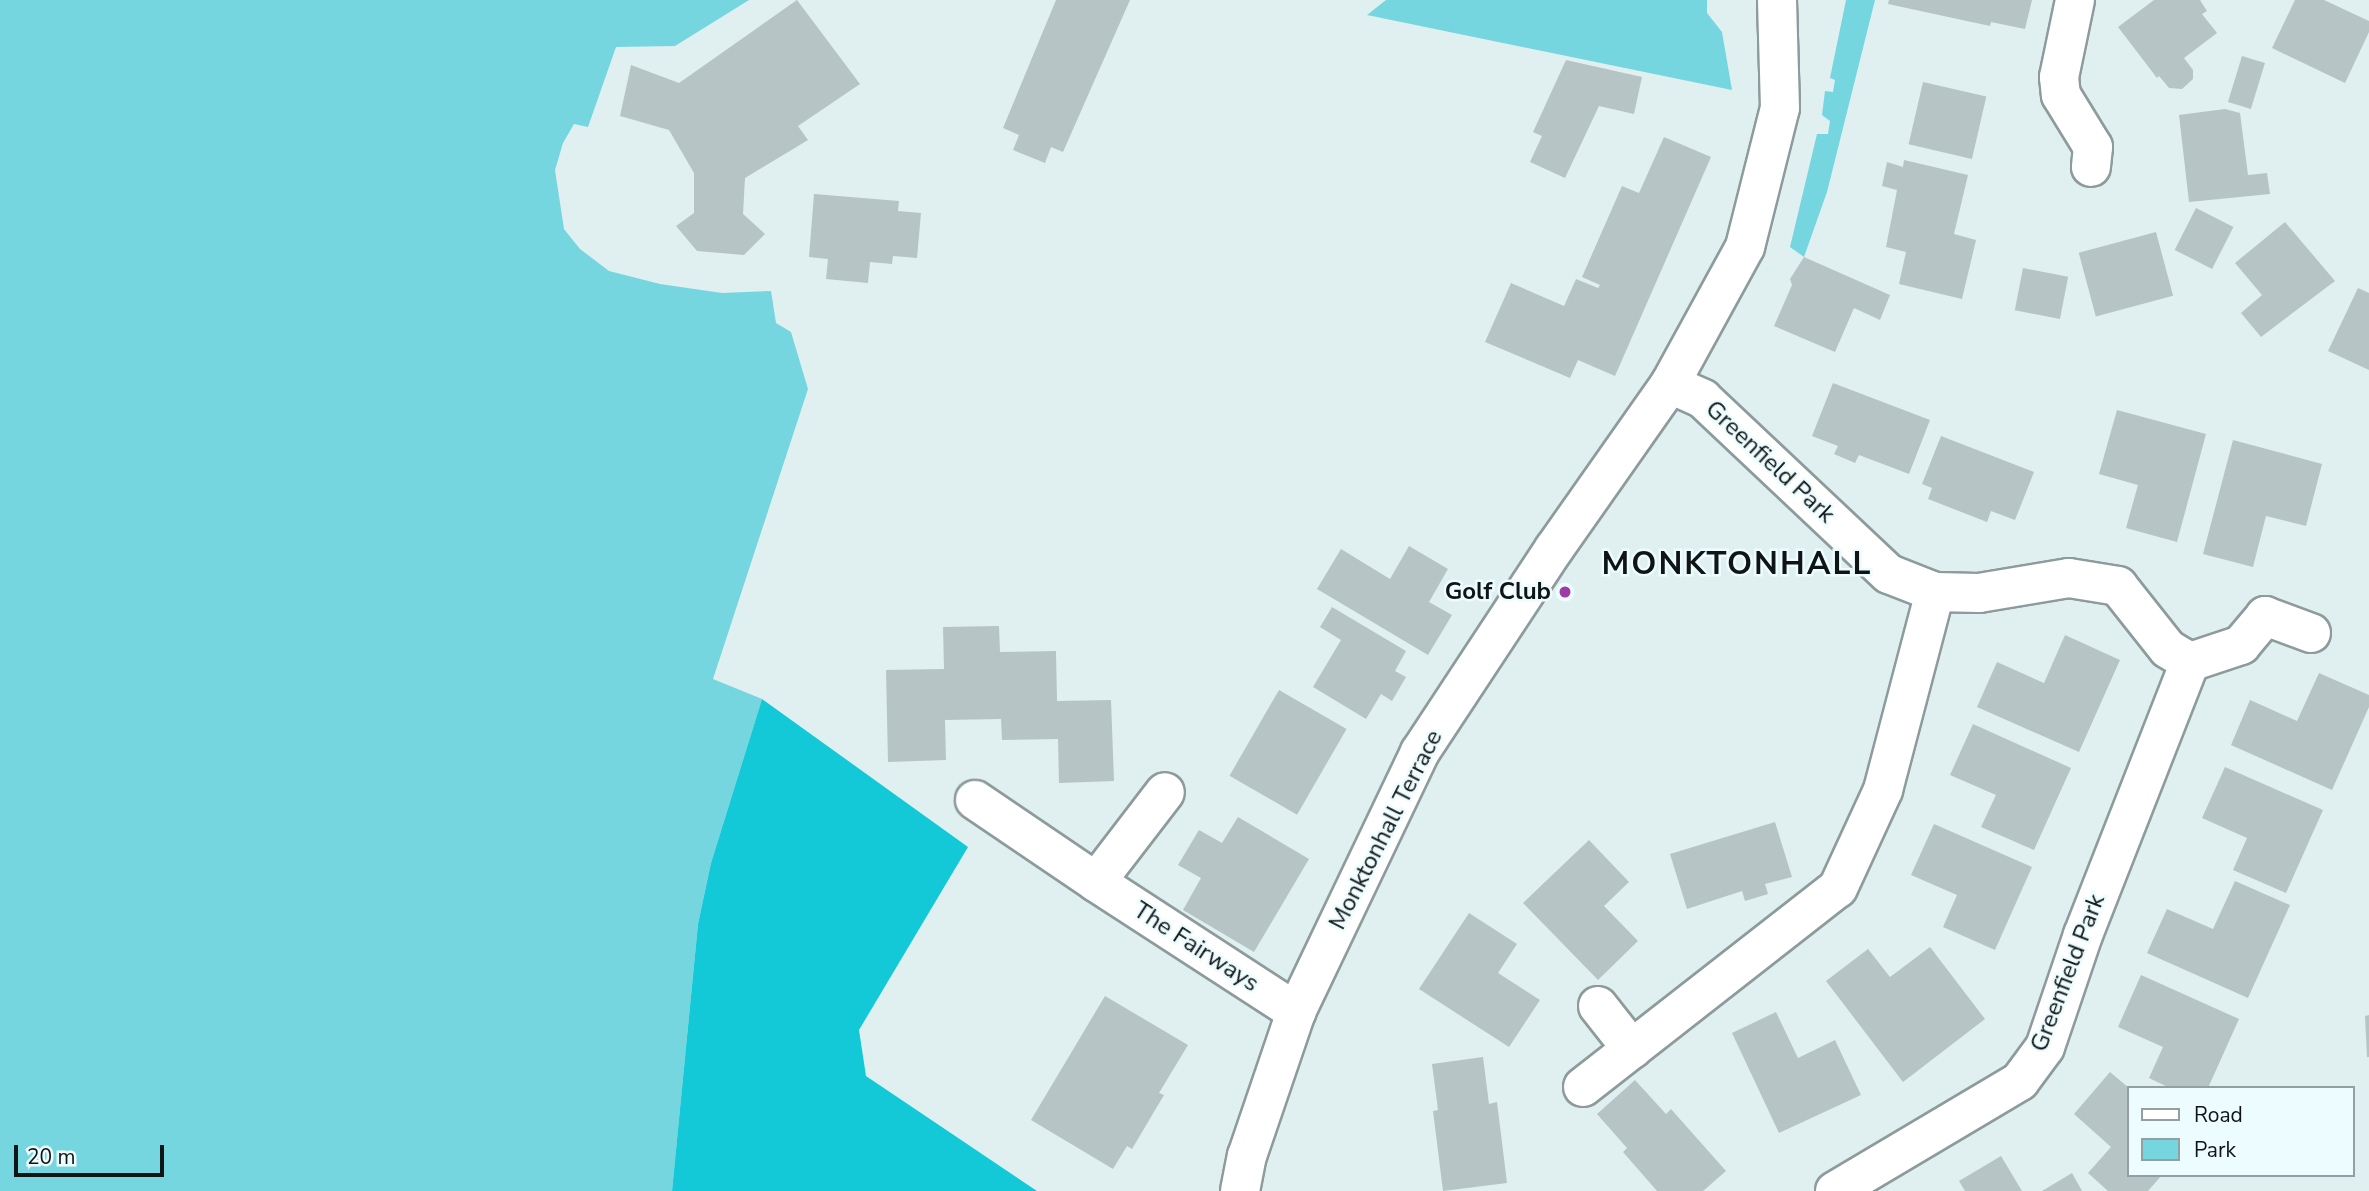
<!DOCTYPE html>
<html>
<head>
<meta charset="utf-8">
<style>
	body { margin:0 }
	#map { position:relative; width:2369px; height:1191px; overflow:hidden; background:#e0eff0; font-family:"Nunito Sans",sans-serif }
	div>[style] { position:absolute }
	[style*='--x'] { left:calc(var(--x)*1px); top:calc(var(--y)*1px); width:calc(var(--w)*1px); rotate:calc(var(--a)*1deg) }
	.green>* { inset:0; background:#75d6df }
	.forest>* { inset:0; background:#14c9d7 }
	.building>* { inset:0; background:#b6c4c6; transform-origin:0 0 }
	.roads { filter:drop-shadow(2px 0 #8d9b9d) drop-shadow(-2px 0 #8d9b9d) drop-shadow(0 2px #8d9b9d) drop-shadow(0 -2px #8d9b9d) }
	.minor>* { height:38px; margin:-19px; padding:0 19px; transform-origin:19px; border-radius:19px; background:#fff }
	.major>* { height:38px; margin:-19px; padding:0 19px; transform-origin:19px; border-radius:19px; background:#fff }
	.dots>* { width:19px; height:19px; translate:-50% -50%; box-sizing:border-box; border:4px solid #edfcfe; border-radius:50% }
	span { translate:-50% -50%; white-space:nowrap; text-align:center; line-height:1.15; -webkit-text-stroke:5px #edfcfe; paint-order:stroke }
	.street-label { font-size:24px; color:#0f1415 }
	.poi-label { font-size:24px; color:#0f1415; font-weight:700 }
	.right { translate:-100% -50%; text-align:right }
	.district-label { font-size:32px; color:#0f1415; font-weight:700; letter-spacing:2px }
	.legend { position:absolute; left:2127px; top:1086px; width:228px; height:91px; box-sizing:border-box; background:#edfcfe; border:2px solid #949fa1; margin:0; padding:9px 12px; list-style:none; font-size:21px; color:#0f1415 }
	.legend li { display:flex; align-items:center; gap:14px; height:35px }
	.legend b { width:35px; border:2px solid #949fa1 }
	.scale { position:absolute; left:14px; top:1145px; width:150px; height:32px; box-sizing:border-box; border:4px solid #0f1415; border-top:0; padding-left:9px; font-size:21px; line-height:24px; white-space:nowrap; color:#0f1415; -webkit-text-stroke:5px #edfcfe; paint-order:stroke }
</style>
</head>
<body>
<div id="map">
	<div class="green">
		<div style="clip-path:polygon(0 0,749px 0,675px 46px,616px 47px,588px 127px,574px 124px,563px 143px,555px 170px,564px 229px,580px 249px,609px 271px,660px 284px,722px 293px,771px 291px,776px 323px,791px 332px,808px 389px,713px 679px,762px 699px,711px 863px,698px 924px,672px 1191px,0 1191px)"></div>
		<div style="clip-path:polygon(1386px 0,1707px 0,1707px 13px,1722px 32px,1732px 90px,1367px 15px)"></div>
		<div style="clip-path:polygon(1846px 0,1875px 0,1827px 192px,1804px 257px,1790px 247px,1817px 134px,1828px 134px,1830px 121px,1822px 115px,1825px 91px,1833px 92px,1835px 80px,1830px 78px)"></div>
	</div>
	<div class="forest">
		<div style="clip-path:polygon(762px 699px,968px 847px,859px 1030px,866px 1076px,1037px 1191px,672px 1191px,698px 924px,711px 863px)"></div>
	</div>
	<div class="building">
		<div style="clip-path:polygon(797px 0,860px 84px,798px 126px,808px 140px,745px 178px,743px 214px,765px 234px,744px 255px,697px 251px,676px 226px,694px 213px,694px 173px,669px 130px,620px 116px,631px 65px,679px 83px)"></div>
		<div style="clip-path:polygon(1056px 0,1130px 0,1063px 152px,1051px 147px,1045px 163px,1013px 150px,1019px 135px,1003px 128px)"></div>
		<div style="clip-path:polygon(1889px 0,2032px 0,2025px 29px,1991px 22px,1990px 26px,1888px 4px)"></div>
		<div style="clip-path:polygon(2154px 0,2200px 0,2207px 11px,2202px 14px,2217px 33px,2184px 58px,2193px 70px,2193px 79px,2182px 89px,2169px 88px,2159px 76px,2157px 78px,2118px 27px)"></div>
		<div style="clip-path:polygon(2295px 0,2324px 0,2369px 21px,2369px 32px,2345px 83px,2272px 48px)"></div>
		<div style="left:2242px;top:56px;width:24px;height:48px;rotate:17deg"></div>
		<div style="clip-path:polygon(1566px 60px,1642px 77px,1634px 114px,1599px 106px,1565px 178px,1530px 162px,1542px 136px,1533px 132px)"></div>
		<div style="left:1923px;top:82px;width:65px;height:64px;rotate:13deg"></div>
		<div style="clip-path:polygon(2225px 109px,2240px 113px,2248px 175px,2267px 173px,2270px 194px,2189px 202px,2179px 115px)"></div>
		<div style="clip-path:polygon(1664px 137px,1711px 157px,1615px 376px,1578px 360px,1570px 378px,1485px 342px,1511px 283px,1564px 306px,1576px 279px,1598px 288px,1600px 285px,1582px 277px,1622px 186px,1639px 193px)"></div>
		<div style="clip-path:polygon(1904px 160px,1968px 175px,1954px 234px,1976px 240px,1962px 299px,1899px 284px,1906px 252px,1886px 247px,1897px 190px,1882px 186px,1887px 162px,1903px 167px)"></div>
		<div style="clip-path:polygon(814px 194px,899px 201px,898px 211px,921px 213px,917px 258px,893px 256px,892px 264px,870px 262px,868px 283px,826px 279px,828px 259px,809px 257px)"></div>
		<div style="left:2196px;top:208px;width:42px;height:47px;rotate:27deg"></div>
		<div style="clip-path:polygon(2285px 222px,2335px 281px,2261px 337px,2241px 313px,2262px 295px,2235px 263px)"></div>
		<div style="left:2156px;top:232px;width:66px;height:80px;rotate:75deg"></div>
		<div style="clip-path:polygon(1804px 257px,1890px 295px,1880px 320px,1854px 308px,1835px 352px,1774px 326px,1792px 285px,1790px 279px)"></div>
		<div style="left:2023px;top:268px;width:46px;height:43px;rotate:11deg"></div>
		<div style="clip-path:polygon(2358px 288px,2369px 293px,2369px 370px,2328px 351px)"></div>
		<div style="clip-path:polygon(1833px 383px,1930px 420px,1909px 474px,1859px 455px,1855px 463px,1834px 454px,1838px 446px,1812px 436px)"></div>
		<div style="clip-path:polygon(2117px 410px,2206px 434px,2177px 542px,2126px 528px,2138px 485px,2099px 474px)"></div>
		<div style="clip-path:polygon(1941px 436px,2034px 472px,2015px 520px,1991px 511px,1987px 522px,1928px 499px,1932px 488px,1922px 484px)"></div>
		<div style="clip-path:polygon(2233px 440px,2322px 464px,2306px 526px,2266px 516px,2253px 567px,2203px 554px)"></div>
		<div style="clip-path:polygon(1409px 546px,1448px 569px,1429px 602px,1452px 615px,1428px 655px,1317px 589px,1341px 549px,1390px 579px)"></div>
		<div style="clip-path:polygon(1332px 607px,1406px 651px,1395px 671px,1406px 677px,1392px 701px,1381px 694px,1366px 719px,1313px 687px,1341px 640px,1320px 627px)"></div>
		<div style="clip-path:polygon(999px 626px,1000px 652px,1056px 651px,1057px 701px,1111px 700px,1114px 781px,1059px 783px,1058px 739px,1002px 740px,1001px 719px,945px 720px,946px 760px,888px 762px,886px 670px,944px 669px,943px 627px)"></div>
		<div style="clip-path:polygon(2065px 635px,2120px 660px,2079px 752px,1977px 707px,1997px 662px,2044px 683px)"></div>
		<div style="clip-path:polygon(2319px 673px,2369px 695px,2369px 707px,2332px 790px,2231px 745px,2250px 700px,2297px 721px)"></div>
		<div style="left:1279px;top:690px;width:78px;height:99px;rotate:30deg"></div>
		<div style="clip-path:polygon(1973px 724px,2071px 768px,2034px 850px,1981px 827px,1996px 795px,1950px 775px)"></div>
		<div style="clip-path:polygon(2225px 767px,2323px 810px,2286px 893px,2233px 870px,2247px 838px,2202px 818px)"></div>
		<div style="clip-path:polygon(1238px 817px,1309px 859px,1254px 952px,1183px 910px,1201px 878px,1178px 865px,1199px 830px,1222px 843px)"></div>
		<div style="clip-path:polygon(1775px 822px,1792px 877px,1765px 884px,1768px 894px,1745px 901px,1742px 891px,1687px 909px,1670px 854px)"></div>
		<div style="clip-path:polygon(1934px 824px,2032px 867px,1995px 950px,1943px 927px,1957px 895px,1911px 875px)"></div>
		<div style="clip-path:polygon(1589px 840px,1629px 882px,1604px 906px,1638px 941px,1598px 980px,1523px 903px)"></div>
		<div style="clip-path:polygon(2235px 881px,2290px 905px,2248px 998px,2147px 953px,2167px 909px,2213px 929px)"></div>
		<div style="clip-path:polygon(1469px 913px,1517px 944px,1498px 973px,1540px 1000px,1509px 1047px,1419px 989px)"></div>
		<div style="clip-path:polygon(1930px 947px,1985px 1019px,1903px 1082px,1826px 981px,1868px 949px,1890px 977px)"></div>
		<div style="clip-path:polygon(2141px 975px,2239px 1019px,2208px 1088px,2170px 1088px,2149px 1078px,2163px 1047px,2118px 1027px)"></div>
		<div style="clip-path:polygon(1105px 996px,1188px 1045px,1159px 1093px,1164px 1095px,1132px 1149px,1127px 1146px,1113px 1169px,1031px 1120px)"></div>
		<div style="clip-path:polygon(1776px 1012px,1798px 1058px,1835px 1040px,1861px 1095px,1779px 1133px,1732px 1033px)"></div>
		<div style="clip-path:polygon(2369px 1015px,2369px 1057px,2367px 1057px,2365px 1016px)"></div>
		<div style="clip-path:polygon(1483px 1057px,1489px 1104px,1497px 1102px,1507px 1183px,1443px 1191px,1433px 1111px,1438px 1110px,1432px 1064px)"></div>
		<div style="clip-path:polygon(2110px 1072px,2129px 1088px,2129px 1175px,2162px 1175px,2148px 1191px,2108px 1191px,2088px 1173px,2111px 1147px,2074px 1114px)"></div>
		<div style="clip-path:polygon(1635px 1080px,1666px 1114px,1671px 1109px,1726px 1171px,1703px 1191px,1657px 1191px,1623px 1152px,1627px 1148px,1597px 1114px)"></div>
		<div style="clip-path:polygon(2001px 1156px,2022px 1191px,1965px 1191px,1959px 1181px)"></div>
		<div style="clip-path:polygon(2072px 1173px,2082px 1191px,2042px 1191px)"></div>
	</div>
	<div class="roads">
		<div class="minor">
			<div style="--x:2075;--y:0;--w:79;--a:101.7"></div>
			<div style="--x:2059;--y:77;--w:18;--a:84"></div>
			<div style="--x:2061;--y:95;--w:61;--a:58.4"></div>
			<div style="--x:2093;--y:147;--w:20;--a:96"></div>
			<div style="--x:1670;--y:384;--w:36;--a:24"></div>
			<div style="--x:1703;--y:399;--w:255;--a:43.3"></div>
			<div style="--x:1889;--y:574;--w:49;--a:21.4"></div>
			<div style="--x:1935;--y:592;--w:44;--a:1.3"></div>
			<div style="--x:1979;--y:593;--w:91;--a:-9.5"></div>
			<div style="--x:2069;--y:578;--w:50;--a:9.3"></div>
			<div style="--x:2118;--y:586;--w:80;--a:51.6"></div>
			<div style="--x:2168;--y:649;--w:26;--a:31"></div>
			<div style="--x:2190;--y:662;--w:54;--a:-18.4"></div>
			<div style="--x:2241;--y:645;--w:38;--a:-50"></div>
			<div style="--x:2265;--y:616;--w:49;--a:20.3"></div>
			<div style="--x:975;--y:800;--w:146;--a:34.1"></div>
			<div style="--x:1096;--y:882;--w:239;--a:33"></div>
			<div style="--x:1096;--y:882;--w:113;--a:-52.5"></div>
			<div style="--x:1598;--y:1006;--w:55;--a:51.7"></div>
			<div style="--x:1583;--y:1087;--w:323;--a:-38"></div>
			<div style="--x:1838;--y:888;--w:108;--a:-65.3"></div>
			<div style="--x:1883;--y:790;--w:205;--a:-75.3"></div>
			<div style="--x:1835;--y:1191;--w:215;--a:-30.7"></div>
			<div style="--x:2020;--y:1081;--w:42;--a:-53.7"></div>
			<div style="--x:2045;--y:1047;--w:118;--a:-71.3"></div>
			<div style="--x:2083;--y:935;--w:293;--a:-68.6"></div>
		</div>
		<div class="major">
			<div style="--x:1240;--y:1191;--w:36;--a:-79"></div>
			<div style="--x:1247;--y:1156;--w:152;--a:-71.2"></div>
			<div style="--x:1296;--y:1012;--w:288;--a:-64.5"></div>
			<div style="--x:1420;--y:752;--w:243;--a:-56.6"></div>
			<div style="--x:1554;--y:549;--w:202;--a:-54.9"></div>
			<div style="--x:1670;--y:384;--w:156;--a:-61.3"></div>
			<div style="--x:1745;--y:247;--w:143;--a:-75.9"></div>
			<div style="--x:1780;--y:108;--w:108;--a:-91.6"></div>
		</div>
	</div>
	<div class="dots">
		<div style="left:1565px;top:592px;background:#9c3ca4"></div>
	</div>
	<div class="street-label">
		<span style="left:1770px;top:462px;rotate:43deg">Greenfield Park</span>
		<span style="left:1386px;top:830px;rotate:-63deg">Monktonhall Terrace</span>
		<span style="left:1196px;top:947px;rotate:33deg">The Fairways</span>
		<span style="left:2068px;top:973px;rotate:-69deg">Greenfield Park</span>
	</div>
	<div class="poi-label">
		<span class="right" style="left:1551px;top:592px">Golf Club</span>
	</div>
	<div class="district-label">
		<span style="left:1737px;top:564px">MONKTONHALL</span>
	</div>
	<ul class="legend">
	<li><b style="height:9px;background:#fff"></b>Road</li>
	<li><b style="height:19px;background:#75d6df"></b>Park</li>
	</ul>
	<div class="scale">20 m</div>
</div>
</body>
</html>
